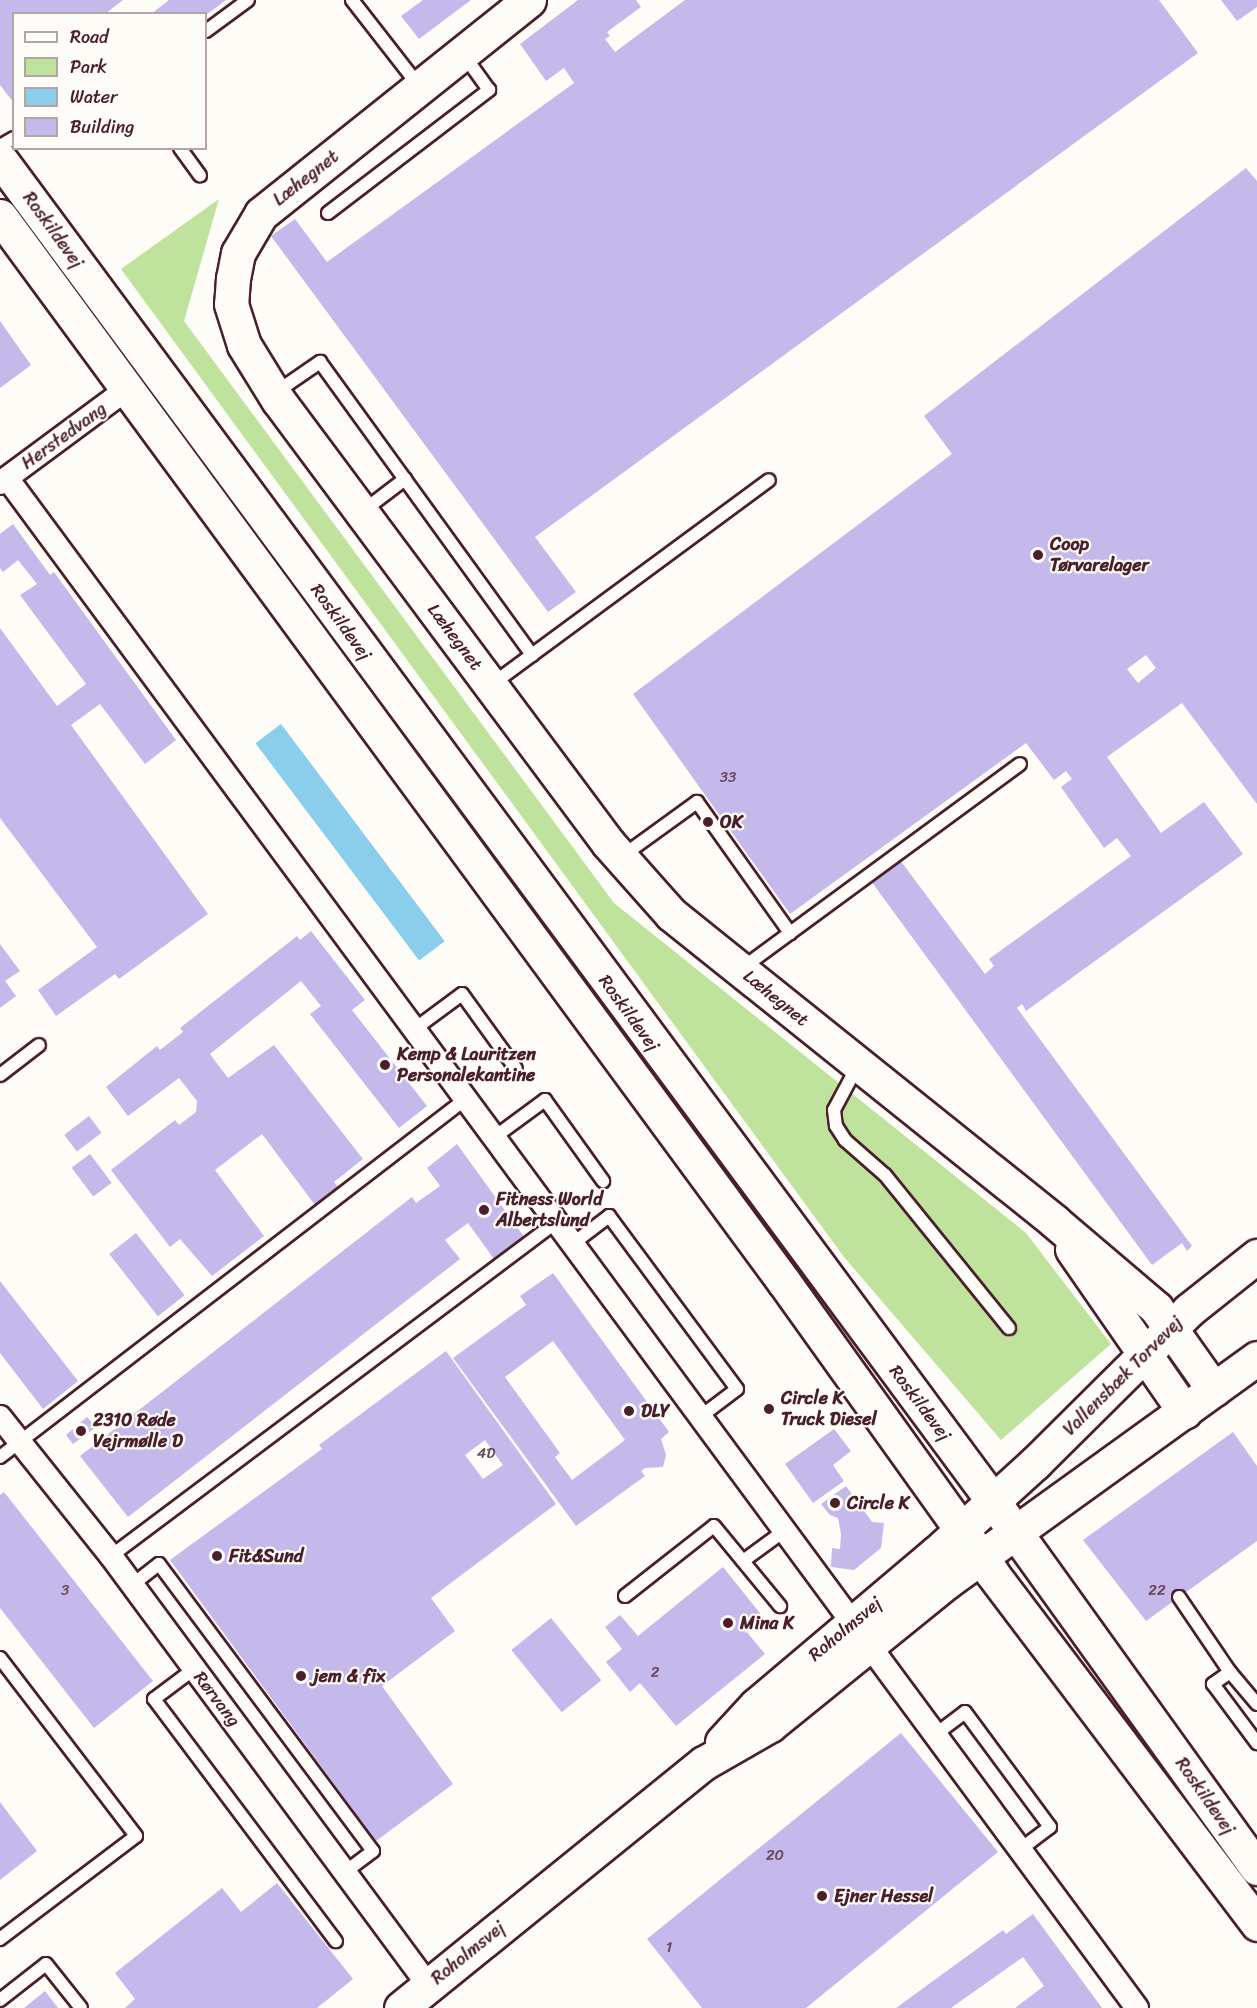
<!DOCTYPE html>
<html>
<head>
<meta charset="utf-8">
<style>
	body { margin:0 }
	#map { position:relative; width:1257px; height:2008px; overflow:hidden; background:#fdfcf7; font-family:Sriracha,sans-serif }
	div>[style] { position:absolute }
	[style*='--x'] { left:calc(var(--x)*1px); top:calc(var(--y)*1px); width:calc(var(--w)*1px); rotate:calc(var(--a)*1deg) }
	.green>* { inset:0; background:#bfe39d }
	.water>* { inset:0; background:#8aceec; transform-origin:0 0 }
	.building>* { inset:0; background:#c5b9eb; transform-origin:0 0 }
	.roads { filter:drop-shadow(2px 0 #4a1f2b) drop-shadow(-2px 0 #4a1f2b) drop-shadow(0 2px #4a1f2b) drop-shadow(0 -2px #4a1f2b) }
	.lane>* { height:12px; margin:-6px; padding:0 6px; transform-origin:6px; border-radius:6px; background:#fdfcf7 }
	.street>* { height:22px; margin:-11px; padding:0 11px; transform-origin:11px; border-radius:11px; background:#fdfcf7 }
	.secondary>* { height:33px; margin:-16.5px; padding:0 16.5px; transform-origin:16.5px; border-radius:16.5px; background:#fdfcf7 }
	.dots>* { width:16px; height:16px; translate:-50% -50%; box-sizing:border-box; border:3px solid #fdfcf7; border-radius:50% }
	span { translate:-50% -50%; white-space:nowrap; text-align:center; line-height:1.15; -webkit-text-stroke:4.5px #fdfcf7; paint-order:stroke }
	.number-label { font-size:15px; color:#69465b }
	.number-label span { -webkit-text-stroke-width:0 }
	.street-label { font-size:18px; color:#4a1f2b }
	.poi-label { font-size:18px; color:#4a1f2b; font-weight:700 }
	.left { translate:0 -50%; text-align:left }
	.legend { position:absolute; left:12px; top:12px; width:195px; height:138px; box-sizing:border-box; background:#fdfcf7; border:2px solid #b5a4a5; margin:0; padding:8px 10px; list-style:none; font-size:18px; color:#4a1f2b }
	.legend li { display:flex; align-items:center; gap:12px; height:30px }
	.legend b { width:30px; border:2px solid #b5a4a5 }
</style>
</head>
<body>
<div id="map">
	<div class="green">
		<div style="clip-path:polygon(219px 199px,184px 321px,614px 903px,1026px 1233px,1111px 1344px,1001px 1440px,844px 1257px,121px 269px)"></div>
	</div>
	<div class="water">
		<div style="left:281px;top:724px;width:272px;height:32px;rotate:53deg"></div>
	</div>
	<div class="building">
		<div style="clip-path:polygon(0 0,123px 0,105px 14px,14px 14px,14px 103px,0 85px)"></div>
		<div style="clip-path:polygon(169px 0,226px 0,206px 15px,151px 14px)"></div>
		<div style="clip-path:polygon(423px 0,471px 0,419px 39px,401px 16px)"></div>
		<div style="clip-path:polygon(578px 0,636px 0,641px 7px,607px 32px,610px 36px,605px 39px,615px 52px,685px 0,1159px 0,1198px 53px,535px 537px,576px 592px,548px 612px,271px 236px,295px 219px,327px 262px,574px 83px,564px 68px,546px 81px,520px 44px)"></div>
		<div style="clip-path:polygon(1221px 0,1257px 0,1257px 7px,1237px 21px)"></div>
		<div style="clip-path:polygon(evenodd,1246px 168px,1257px 181px,1257px 804px,1182px 703px,1107px 757px,1161px 833px,1204px 802px,1243px 854px,1026px 1011px,1022px 1004px,1017px 1008px,1192px 1246px,1187px 1251px,1182px 1243px,1152px 1265px,871px 881px,900px 860px,985px 974px,994px 966px,989px 959px,1131px 856px,1117px 838px,1104px 848px,1061px 787px,1072px 779px,1066px 771px,1054px 780px,1026px 743px,790px 914px,633px 694px,952px 454px,924px 416px,1246px 168px,1146px 655px,1156px 668px,1138px 683px,1127px 669px,1146px 655px)"></div>
		<div style="clip-path:polygon(0 321px,31px 365px,0 388px)"></div>
		<div style="clip-path:polygon(13px 524px,50px 575px,54px 572px,176px 740px,145px 764px,100px 704px,71px 725px,208px 914px,119px 979px,115px 974px,56px 1016px,38px 990px,97px 947px,0 818px,0 628px,57px 706px,86px 684px,20px 595px,37px 584px,18px 560px,3px 572px,0 568px,0 534px)"></div>
		<div style="clip-path:polygon(311px 931px,365px 1000px,352px 1010px,427px 1106px,399px 1128px,310px 1014px,321px 1006px,301px 981px,210px 1054px,228px 1078px,274px 1045px,363px 1159px,334px 1182px,338px 1187px,315px 1205px,262px 1134px,215px 1170px,264px 1236px,212px 1276px,180px 1239px,170px 1247px,111px 1170px,175px 1120px,179px 1125px,196px 1112px,197px 1101px,179px 1078px,128px 1116px,106px 1087px,157px 1046px,160px 1050px,183px 1032px,180px 1028px,297px 936px,300px 940px)"></div>
		<div style="clip-path:polygon(0 944px,20px 971px,5px 981px,16px 996px,0 1008px)"></div>
		<div style="left:89px;top:1116px;width:21px;height:31px;rotate:53deg"></div>
		<div style="clip-path:polygon(457px 1144px,525px 1238px,494px 1259px,468px 1223px,445px 1240px,460px 1259px,128px 1517px,80px 1456px,412px 1197px,416px 1203px,440px 1186px,427px 1168px)"></div>
		<div style="left:90px;top:1154px;width:36px;height:23px;rotate:53deg"></div>
		<div style="left:136px;top:1233px;width:79px;height:34px;rotate:52deg"></div>
		<div style="clip-path:polygon(evenodd,553px 1273px,669px 1432px,661px 1439px,666px 1455px,663px 1467px,645px 1468px,641px 1471px,645px 1476px,576px 1526px,453px 1358px,526px 1305px,520px 1296px,553px 1273px,553px 1341px,625px 1440px,572px 1480px,555px 1457px,560px 1453px,505px 1377px,553px 1341px)"></div>
		<div style="clip-path:polygon(0 1281px,78px 1381px,43px 1409px,0 1353px)"></div>
		<div style="clip-path:polygon(evenodd,446px 1351px,556px 1504px,431px 1598px,455px 1631px,382px 1686px,453px 1784px,376px 1841px,170px 1560px,322px 1449px,319px 1445px,446px 1351px,485px 1440px,503px 1465px,483px 1479px,465px 1455px,485px 1440px)"></div>
		<div style="clip-path:polygon(87px 1417px,96px 1427px,73px 1444px,66px 1435px)"></div>
		<div style="clip-path:polygon(834px 1429px,851px 1451px,833px 1465px,844px 1481px,813px 1503px,785px 1464px)"></div>
		<div style="clip-path:polygon(1233px 1432px,1257px 1466px,1257px 1541px,1146px 1621px,1083px 1540px)"></div>
		<div style="clip-path:polygon(846px 1486px,872px 1522px,884px 1523px,881px 1548px,854px 1570px,831px 1567px,832px 1548px,840px 1549px,841px 1534px,838px 1518px,830px 1515px,821px 1504px)"></div>
		<div style="clip-path:polygon(4px 1492px,153px 1681px,94px 1728px,0 1608px,0 1495px)"></div>
		<div style="clip-path:polygon(723px 1567px,763px 1617px,746px 1631px,765px 1654px,676px 1726px,640px 1683px,630px 1692px,606px 1662px,622px 1649px,605px 1627px,620px 1615px,638px 1636px)"></div>
		<div style="left:551px;top:1618px;width:80px;height:51px;rotate:51deg"></div>
		<div style="clip-path:polygon(901px 1733px,998px 1852px,806px 2008px,702px 2008px,647px 1939px)"></div>
		<div style="clip-path:polygon(0 1802px,37px 1851px,0 1880px)"></div>
		<div style="clip-path:polygon(277px 1883px,353px 1979px,317px 2008px,125px 2008px,135px 1999px,115px 1973px,222px 1888px,241px 1912px)"></div>
		<div style="clip-path:polygon(1033px 1914px,1102px 2008px,1015px 2008px,1044px 1986px,1023px 1957px,951px 2008px,896px 2008px,1003px 1930px,1006px 1934px)"></div>
		<div style="clip-path:polygon(45px 1991px,58px 2008px,24px 2008px)"></div>
	</div>
	<div class="roads">
		<div class="lane">
			<div style="--x:352;--y:0;--w:109;--a:52.1"></div>
			<div style="--x:206;--y:31;--w:52;--a:-36.4"></div>
			<div style="--x:0;--y:146;--w:16;--a:-30"></div>
			<div style="--x:180;--y:148;--w:34;--a:54"></div>
			<div style="--x:328;--y:213;--w:203;--a:-37.4"></div>
			<div style="--x:489;--y:90;--w:44;--a:-125.8"></div>
			<div style="--x:275;--y:393;--w:55;--a:-34.6"></div>
			<div style="--x:320;--y:362;--w:362;--a:54.1"></div>
			<div style="--x:363;--y:511;--w:53;--a:-37.3"></div>
			<div style="--x:491;--y:685;--w:345;--a:-36.4"></div>
			<div style="--x:621;--y:857;--w:94;--a:-35.9"></div>
			<div style="--x:697;--y:802;--w:161;--a:54.6"></div>
			<div style="--x:741;--y:969;--w:346;--a:-36.3"></div>
			<div style="--x:412;--y:1031;--w:62;--a:-36.5"></div>
			<div style="--x:462;--y:994;--w:92;--a:54.2"></div>
			<div style="--x:858;--y:1065;--w:51;--a:118.1"></div>
			<div style="--x:834;--y:1110;--w:16;--a:83"></div>
			<div style="--x:836;--y:1126;--w:17;--a:57"></div>
			<div style="--x:845;--y:1140;--w:53;--a:41.2"></div>
			<div style="--x:885;--y:1175;--w:197;--a:51"></div>
			<div style="--x:0;--y:1075;--w:49;--a:-37.6"></div>
			<div style="--x:492;--y:1139;--w:66;--a:-36.3"></div>
			<div style="--x:545;--y:1100;--w:100;--a:54.4"></div>
			<div style="--x:571;--y:1245;--w:48;--a:-37.3"></div>
			<div style="--x:609;--y:1216;--w:215;--a:53.5"></div>
			<div style="--x:737;--y:1389;--w:46;--a:142.9"></div>
			<div style="--x:0;--y:1457;--w:584;--a:-37.56"></div>
			<div style="--x:111;--y:1556;--w:555;--a:-36.87"></div>
			<div style="--x:743;--y:1561;--w:51;--a:-36.2"></div>
			<div style="--x:132;--y:1585;--w:34;--a:-38"></div>
			<div style="--x:159;--y:1564;--w:358;--a:53.3"></div>
			<div style="--x:373;--y:1851;--w:35;--a:143"></div>
			<div style="--x:625;--y:1596;--w:113;--a:-38.2"></div>
			<div style="--x:714;--y:1526;--w:104;--a:50.5"></div>
			<div style="--x:1179;--y:1597;--w:91;--a:55.8"></div>
			<div style="--x:0;--y:1658;--w:224;--a:52.6"></div>
			<div style="--x:136;--y:1836;--w:171;--a:142.9"></div>
			<div style="--x:194;--y:1669;--w:50;--a:143.1"></div>
			<div style="--x:154;--y:1699;--w:303;--a:53.1"></div>
			<div style="--x:1257;--y:1704;--w:42;--a:-130.2"></div>
			<div style="--x:1230;--y:1672;--w:21;--a:145"></div>
			<div style="--x:1213;--y:1684;--w:74;--a:53.3"></div>
			<div style="--x:936;--y:1734;--w:36;--a:-37"></div>
			<div style="--x:965;--y:1712;--w:143;--a:53.5"></div>
			<div style="--x:1050;--y:1827;--w:36;--a:143"></div>
			<div style="--x:0;--y:2000;--w:58;--a:-38"></div>
			<div style="--x:46;--y:1964;--w:56;--a:51.5"></div>
		</div>
		<div class="street">
			<div style="--x:7;--y:478;--w:1902;--a:53.55"></div>
			<div style="--x:0;--y:483;--w:158;--a:-36.5"></div>
			<div style="--x:0;--y:1417;--w:178;--a:51.4"></div>
			<div style="--x:111;--y:1556;--w:535;--a:53.52"></div>
		</div>
		<div class="secondary">
			<div style="--x:529;--y:0;--w:343;--a:141.4"></div>
			<div style="--x:261;--y:214;--w:45;--a:120.5"></div>
			<div style="--x:238;--y:253;--w:25;--a:101"></div>
			<div style="--x:233;--y:278;--w:26;--a:94"></div>
			<div style="--x:231;--y:304;--w:43;--a:72.4"></div>
			<div style="--x:244;--y:345;--w:65;--a:58.3"></div>
			<div style="--x:278;--y:400;--w:552;--a:53.32"></div>
			<div style="--x:608;--y:843;--w:95;--a:48.4"></div>
			<div style="--x:671;--y:914;--w:492;--a:38.7"></div>
			<div style="--x:1055;--y:1222;--w:133;--a:40.4"></div>
			<div style="--x:1156;--y:1308;--w:100;--a:54.7"></div>
			<div style="--x:0;--y:159;--w:1669;--a:53.5"></div>
			<div style="--x:993;--y:1501;--w:452;--a:54.3"></div>
			<div style="--x:0;--y:216;--w:1323;--a:53.67"></div>
			<div style="--x:784;--y:1282;--w:358;--a:54.4"></div>
			<div style="--x:992;--y:1573;--w:440;--a:52.9"></div>
			<div style="--x:1072;--y:1249;--w:198;--a:55.3"></div>
			<div style="--x:722;--y:1742;--w:50;--a:-47.4"></div>
			<div style="--x:756;--y:1705;--w:236;--a:-40.2"></div>
			<div style="--x:936;--y:1553;--w:134;--a:-42.3"></div>
			<div style="--x:1035;--y:1463;--w:217;--a:-44.8"></div>
			<div style="--x:1189;--y:1310;--w:87;--a:-38.5"></div>
			<div style="--x:401;--y:2008;--w:390;--a:-39"></div>
			<div style="--x:704;--y:1763;--w:76;--a:-29.9"></div>
			<div style="--x:770;--y:1725;--w:229;--a:-39"></div>
			<div style="--x:948;--y:1581;--w:381;--a:-35.8"></div>
		</div>
	</div>
	<div class="dots">
		<div style="left:1038px;top:555px;background:#4a1f2b"></div>
		<div style="left:708px;top:822px;background:#4a1f2b"></div>
		<div style="left:385px;top:1065px;background:#4a1f2b"></div>
		<div style="left:484px;top:1210px;background:#4a1f2b"></div>
		<div style="left:769px;top:1409px;background:#4a1f2b"></div>
		<div style="left:629px;top:1411px;background:#4a1f2b"></div>
		<div style="left:81px;top:1431px;background:#4a1f2b"></div>
		<div style="left:835px;top:1503px;background:#4a1f2b"></div>
		<div style="left:217px;top:1556px;background:#4a1f2b"></div>
		<div style="left:728px;top:1623px;background:#4a1f2b"></div>
		<div style="left:301px;top:1676px;background:#4a1f2b"></div>
		<div style="left:822px;top:1896px;background:#4a1f2b"></div>
	</div>
	<div class="number-label">
		<span style="left:728px;top:778px">33</span>
		<span style="left:486px;top:1454px">4D</span>
		<span style="left:65px;top:1591px">3</span>
		<span style="left:1157px;top:1591px">22</span>
		<span style="left:655px;top:1673px">2</span>
		<span style="left:775px;top:1856px">20</span>
		<span style="left:669px;top:1948px">1</span>
	</div>
	<div class="street-label">
		<span style="left:306px;top:178px;rotate:-38deg">Læhegnet</span>
		<span style="left:53px;top:230px;rotate:54deg">Roskildevej</span>
		<span style="left:64px;top:436px;rotate:-36deg">Herstedvang</span>
		<span style="left:341px;top:622px;rotate:54deg">Roskildevej</span>
		<span style="left:455px;top:637px;rotate:53deg">Læhegnet</span>
		<span style="left:776px;top:998px;rotate:39deg">Læhegnet</span>
		<span style="left:629px;top:1013px;rotate:54deg">Roskildevej</span>
		<span style="left:1123px;top:1376px;rotate:-45deg">Vallensbæk Torvevej</span>
		<span style="left:920px;top:1403px;rotate:53deg">Roskildevej</span>
		<span style="left:845px;top:1629px;rotate:-40deg">Roholmsvej</span>
		<span style="left:217px;top:1699px;rotate:53deg">Rørvang</span>
		<span style="left:1205px;top:1796px;rotate:55deg">Roskildevej</span>
		<span style="left:468px;top:1953px;rotate:-39deg">Roholmsvej</span>
	</div>
	<div class="poi-label">
		<span class="left" style="left:1050px;top:555px">Coop<br>Tørvarelager</span>
		<span class="left" style="left:720px;top:822px">OK</span>
		<span class="left" style="left:397px;top:1065px">Kemp &amp; Lauritzen<br>Personalekantine</span>
		<span class="left" style="left:496px;top:1210px">Fitness World<br>Albertslund</span>
		<span class="left" style="left:781px;top:1409px">Circle K<br>Truck Diesel</span>
		<span class="left" style="left:641px;top:1411px">DLY</span>
		<span class="left" style="left:93px;top:1431px">2310 Røde<br>Vejrmølle D</span>
		<span class="left" style="left:847px;top:1503px">Circle K</span>
		<span class="left" style="left:229px;top:1556px">Fit&amp;Sund</span>
		<span class="left" style="left:740px;top:1623px">Mina K</span>
		<span class="left" style="left:313px;top:1676px">jem &amp; fix</span>
		<span class="left" style="left:834px;top:1896px">Ejner Hessel</span>
	</div>
	<ul class="legend">
	<li><b style="height:8px;background:#fdfcf7"></b>Road</li>
	<li><b style="height:16px;background:#bfe39d"></b>Park</li>
	<li><b style="height:16px;background:#8aceec"></b>Water</li>
	<li><b style="height:16px;background:#c5b9eb"></b>Building</li>
	</ul>
</div>
</body>
</html>
